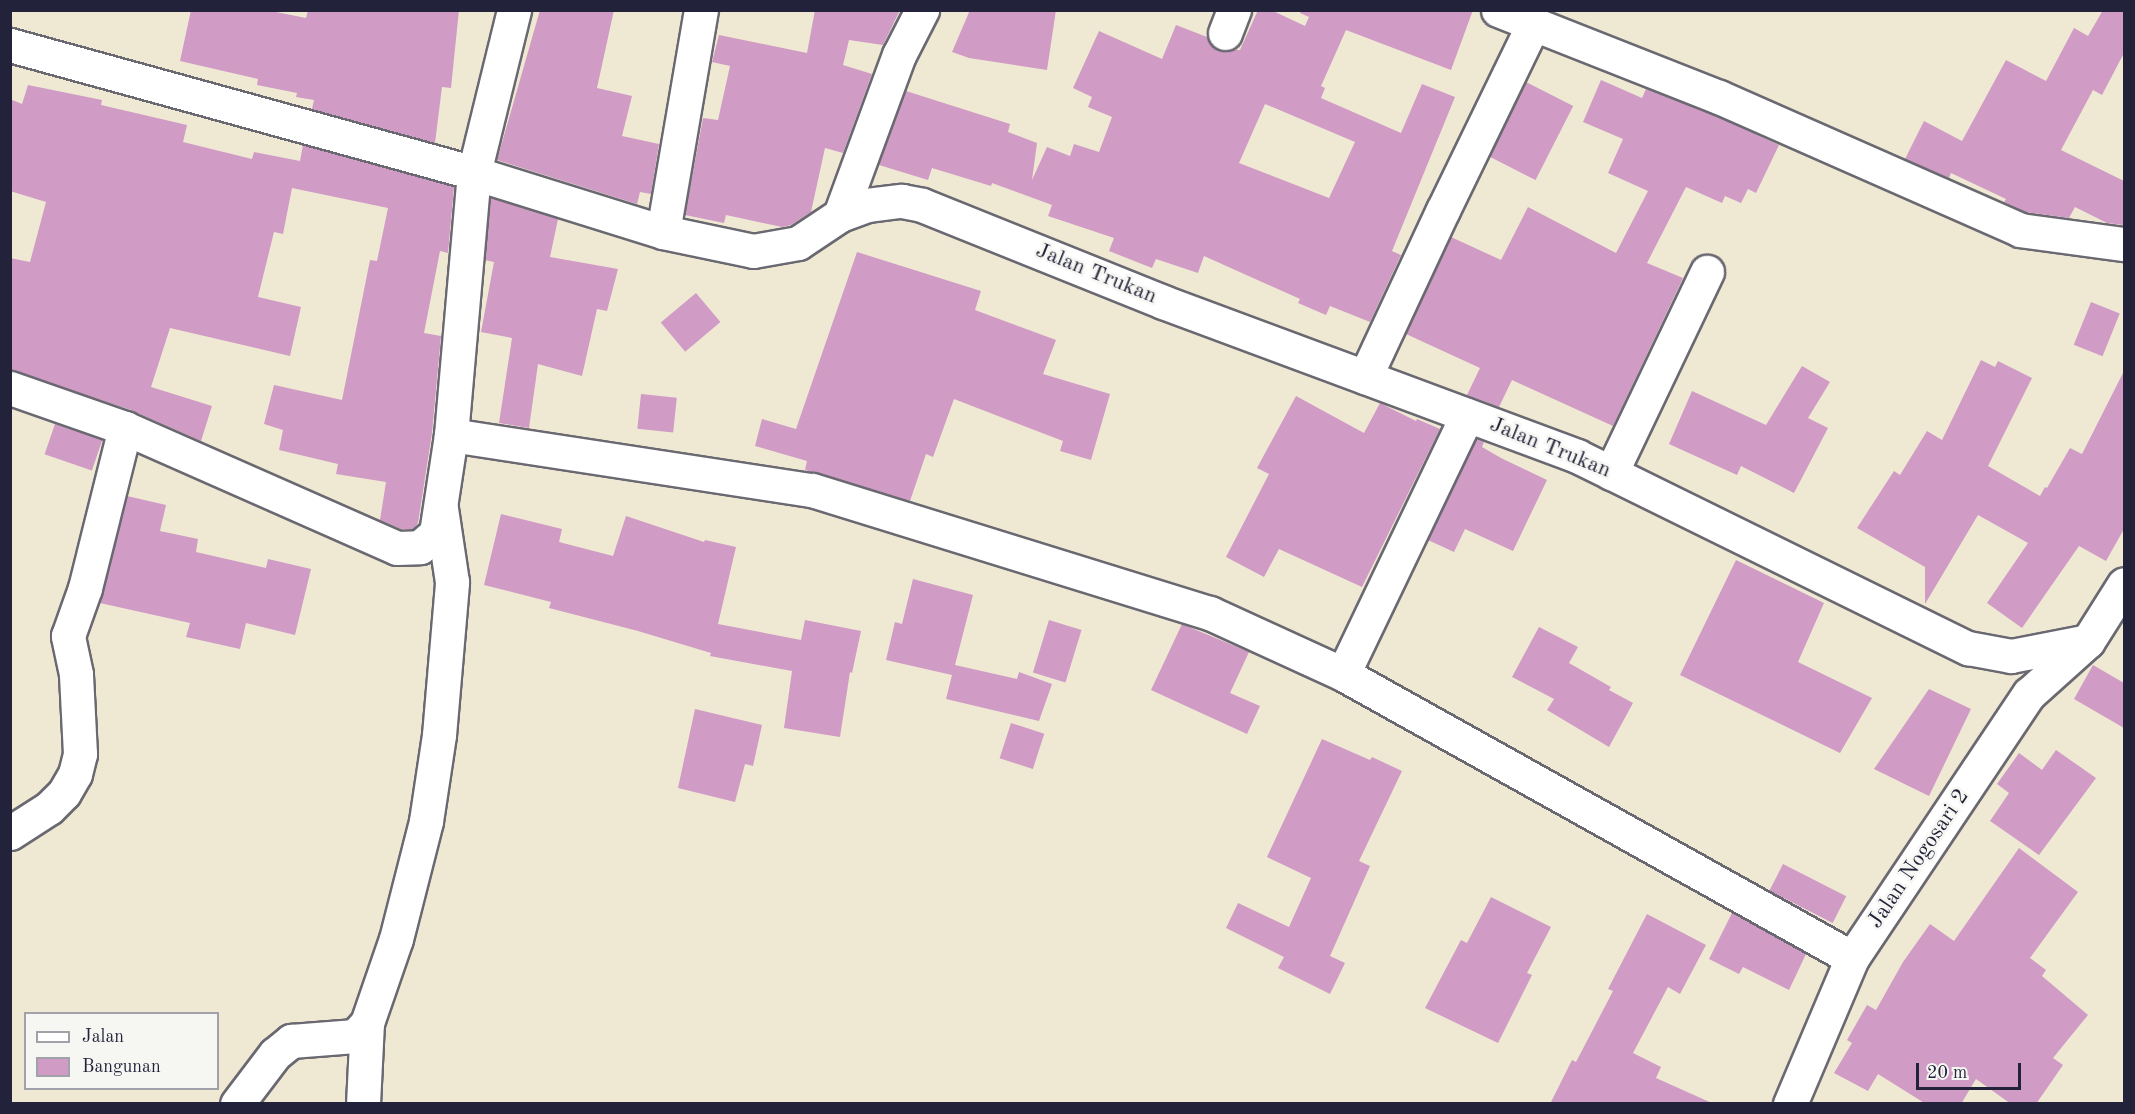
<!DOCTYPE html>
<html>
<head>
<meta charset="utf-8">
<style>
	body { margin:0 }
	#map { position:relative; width:2135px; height:1114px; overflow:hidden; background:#efe9d4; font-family:"Old Standard TT",serif }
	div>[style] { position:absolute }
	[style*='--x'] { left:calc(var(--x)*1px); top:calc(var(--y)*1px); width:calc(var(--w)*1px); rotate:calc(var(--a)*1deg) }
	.building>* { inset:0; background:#d09bc5; transform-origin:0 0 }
	.roads { filter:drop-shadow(2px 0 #6a6871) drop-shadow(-2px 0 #6a6871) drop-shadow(0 2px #6a6871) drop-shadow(0 -2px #6a6871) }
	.minor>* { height:33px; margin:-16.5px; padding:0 16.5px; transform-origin:16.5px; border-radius:16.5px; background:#fff }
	span { translate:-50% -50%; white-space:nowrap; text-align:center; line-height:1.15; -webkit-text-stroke:5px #f6f6f2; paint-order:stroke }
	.street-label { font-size:22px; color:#22223b }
	.frame { position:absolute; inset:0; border:12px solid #22223b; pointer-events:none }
	.legend { position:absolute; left:24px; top:1012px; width:195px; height:78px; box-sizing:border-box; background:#f6f6f2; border:2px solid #a1a1a9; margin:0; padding:8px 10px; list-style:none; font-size:18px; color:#22223b }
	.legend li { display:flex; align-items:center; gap:12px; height:30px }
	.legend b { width:30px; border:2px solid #a1a1a9 }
	.scale { position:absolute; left:1916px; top:1063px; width:105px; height:27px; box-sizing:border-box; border:3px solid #22223b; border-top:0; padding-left:8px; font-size:18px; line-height:21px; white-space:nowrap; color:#22223b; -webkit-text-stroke:4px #f6f6f2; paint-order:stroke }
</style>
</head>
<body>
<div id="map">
	<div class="building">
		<div style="clip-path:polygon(191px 10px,266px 10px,306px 18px,308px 10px,459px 10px,451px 88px,442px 87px,435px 143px,312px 109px,314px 100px,296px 97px,297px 93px,257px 85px,258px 79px,180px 61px)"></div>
		<div style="clip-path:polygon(540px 10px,614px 10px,597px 88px,632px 96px,622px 136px,659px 144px,651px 194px,640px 192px,637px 204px,497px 160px)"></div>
		<div style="clip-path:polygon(815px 10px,900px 10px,883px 45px,849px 40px,843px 65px,872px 74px,843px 153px,825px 148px,811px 212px,791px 225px,782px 227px,726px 215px,724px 223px,685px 215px,703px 118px,718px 120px,730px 66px,712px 62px,719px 35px,807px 53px)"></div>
		<div style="clip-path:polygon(970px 10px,1056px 10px,1047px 70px,969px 58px,952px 52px)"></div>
		<div style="clip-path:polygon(evenodd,1258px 10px,1271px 10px,1305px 26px,1309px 17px,1300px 13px,1301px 10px,1473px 10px,1451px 70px,1346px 30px,1321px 86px,1325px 88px,1321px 98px,1401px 133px,1422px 84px,1455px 97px,1392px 251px,1401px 255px,1370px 322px,1330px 306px,1326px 315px,1298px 303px,1300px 299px,1204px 256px,1198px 273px,1156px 259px,1152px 268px,1109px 251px,1114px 238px,1048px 216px,1052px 205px,992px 183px,991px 186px,932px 168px,928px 180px,879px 165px,906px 91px,1010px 124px,1008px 132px,1037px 143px,1032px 180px,1047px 147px,1070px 156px,1074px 144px,1099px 152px,1112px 117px,1088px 107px,1092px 97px,1073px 88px,1099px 31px,1162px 59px,1176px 25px,1207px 37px,1211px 45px,1218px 50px,1240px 50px,1258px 10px,1265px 104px,1355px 142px,1329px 198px,1239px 163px,1265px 104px)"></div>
		<div style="clip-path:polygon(2103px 10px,2124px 10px,2124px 53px,2102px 95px,2093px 90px,2061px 150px,2124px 181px,2124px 225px,2107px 223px,2075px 207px,2069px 218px,2025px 212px,2004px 202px,2006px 199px,1951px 173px,1949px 178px,1905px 159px,1924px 121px,1962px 141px,2006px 60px,2046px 81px,2074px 28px,2088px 36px)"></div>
		<div style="clip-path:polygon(1601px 80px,1642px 98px,1646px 89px,1712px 114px,1779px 145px,1756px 193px,1748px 189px,1741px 203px,1725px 196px,1722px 203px,1686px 187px,1647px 263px,1683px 278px,1613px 426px,1512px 380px,1499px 407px,1467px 395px,1480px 368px,1406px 334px,1451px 237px,1501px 260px,1528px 207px,1616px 253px,1648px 191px,1608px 173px,1623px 139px,1583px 122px)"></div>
		<div style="left:1526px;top:82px;width:53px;height:83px;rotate:27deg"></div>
		<div style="clip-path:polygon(28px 85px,102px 100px,101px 105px,187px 125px,183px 142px,252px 159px,254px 152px,300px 161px,303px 145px,454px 187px,448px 253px,440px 251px,424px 333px,441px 336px,432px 433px,418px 523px,413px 529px,401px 529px,380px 520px,386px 482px,336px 474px,338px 464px,279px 450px,283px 430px,264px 424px,274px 385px,342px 400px,370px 260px,377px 261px,388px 208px,292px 188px,283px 234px,274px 232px,258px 297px,301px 307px,290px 356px,170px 328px,151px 387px,212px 406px,201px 441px,131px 410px,10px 370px,10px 258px,30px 262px,46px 202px,10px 191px,10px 99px,22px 104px)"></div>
		<div style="clip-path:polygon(491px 198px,558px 219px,550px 257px,618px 269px,607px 311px,597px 309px,582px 376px,538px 364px,529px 428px,499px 423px,512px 338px,481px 332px,494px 262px,485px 260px)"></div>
		<div style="clip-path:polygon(857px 252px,981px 291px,975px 310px,1056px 340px,1043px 374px,1110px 394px,1091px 460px,1060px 451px,1063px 441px,954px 399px,933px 457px,926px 454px,910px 501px,805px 470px,807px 461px,755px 446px,762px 419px,796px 429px)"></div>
		<div style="left:696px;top:293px;width:38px;height:46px;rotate:50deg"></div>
		<div style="left:2091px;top:302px;width:31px;height:46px;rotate:22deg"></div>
		<div style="clip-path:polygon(1981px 360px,1995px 367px,1998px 361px,2032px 378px,1988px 466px,2040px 496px,2045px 487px,2047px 488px,2070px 448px,2082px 454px,2124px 371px,2124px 529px,2106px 561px,2079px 546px,2022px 628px,1987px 603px,2028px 543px,1978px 515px,1925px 604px,1925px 567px,1857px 528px,1894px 471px,1900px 475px,1927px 431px,1942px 440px)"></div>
		<div style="clip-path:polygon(1802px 366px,1830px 382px,1808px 418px,1828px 428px,1794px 493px,1741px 466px,1737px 475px,1669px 444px,1692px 391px,1766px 425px)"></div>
		<div style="left:641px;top:394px;width:36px;height:35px;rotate:6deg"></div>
		<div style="clip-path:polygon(1296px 396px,1364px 433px,1380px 403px,1416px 421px,1417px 419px,1440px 429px,1362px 587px,1279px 549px,1264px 577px,1226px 557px,1269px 474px,1257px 468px)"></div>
		<div style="left:55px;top:424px;width:50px;height:32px;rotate:19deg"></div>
		<div style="clip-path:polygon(1476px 439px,1484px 442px,1482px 447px,1501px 458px,1547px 480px,1513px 551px,1465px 529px,1454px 552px,1428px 540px)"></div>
		<div style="clip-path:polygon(127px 496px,166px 505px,160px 531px,198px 539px,196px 552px,266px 568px,268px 559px,311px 569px,295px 635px,246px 623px,240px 649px,186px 637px,190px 623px,100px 603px)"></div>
		<div style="clip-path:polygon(501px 514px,562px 529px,559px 542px,613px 556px,626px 516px,704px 542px,705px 540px,736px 547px,718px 624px,801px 640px,805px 620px,861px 631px,852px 673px,850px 672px,840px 737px,784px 728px,792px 671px,710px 656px,711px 653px,638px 631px,549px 608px,551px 602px,484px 585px)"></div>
		<div style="clip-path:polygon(1736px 560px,1824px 603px,1798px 662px,1872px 698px,1840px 753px,1680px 675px)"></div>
		<div style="clip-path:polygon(913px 579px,973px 595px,955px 665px,1017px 679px,1019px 672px,1052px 684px,1039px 721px,946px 699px,952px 675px,886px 660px,895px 622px,902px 624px)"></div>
		<div style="left:1049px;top:620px;width:34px;height:55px;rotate:17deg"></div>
		<div style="clip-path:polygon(1182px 624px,1249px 652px,1230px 693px,1260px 706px,1247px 734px,1151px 690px)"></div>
		<div style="clip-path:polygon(1539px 627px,1578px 647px,1569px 663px,1611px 687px,1609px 690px,1633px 703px,1609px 747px,1547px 710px,1554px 699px,1512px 677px)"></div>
		<div style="clip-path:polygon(2093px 665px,2124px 683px,2124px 728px,2074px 699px)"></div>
		<div style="clip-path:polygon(1929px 689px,1971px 709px,1929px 796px,1874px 769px)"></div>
		<div style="clip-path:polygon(695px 709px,762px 725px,753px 766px,745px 764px,735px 802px,678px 788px)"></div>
		<div style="left:1011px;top:723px;width:35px;height:37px;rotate:18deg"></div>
		<div style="clip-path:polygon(1322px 739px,1370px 760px,1372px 757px,1402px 771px,1359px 861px,1370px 866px,1330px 956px,1345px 963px,1330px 994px,1278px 968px,1284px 957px,1226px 928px,1238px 903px,1289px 927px,1311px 878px,1267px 857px)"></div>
		<div style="clip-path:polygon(2056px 750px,2096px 778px,2039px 855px,1990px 821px,2009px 793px,1997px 784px,2019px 753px,2042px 770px)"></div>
		<div style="clip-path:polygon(2019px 848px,2078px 892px,2030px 958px,2046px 970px,2042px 976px,2088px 1015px,2053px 1058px,2063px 1065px,2036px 1104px,2011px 1104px,1976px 1079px,1961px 1104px,1926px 1104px,1878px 1074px,1868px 1091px,1834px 1073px,1852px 1043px,1847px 1040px,1867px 1005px,1876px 1010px,1903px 962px,1930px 924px,1954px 941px)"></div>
		<div style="left:1783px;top:864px;width:71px;height:30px;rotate:27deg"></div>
		<div style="clip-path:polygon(1491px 897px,1551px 927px,1527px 973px,1532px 975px,1498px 1043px,1425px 1008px,1461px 940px,1467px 943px)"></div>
		<div style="clip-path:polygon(1732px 913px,1806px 954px,1789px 990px,1743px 967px,1739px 974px,1709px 959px)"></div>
		<div style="clip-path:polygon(1647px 914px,1706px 945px,1680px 994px,1668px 987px,1633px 1053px,1661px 1067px,1656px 1078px,1714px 1104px,1550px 1104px,1572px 1060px,1576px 1062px,1613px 991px,1608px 989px)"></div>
	</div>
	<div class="roads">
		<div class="minor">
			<div style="--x:1498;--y:10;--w:238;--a:21.5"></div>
			<div style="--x:1719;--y:97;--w:329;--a:23.8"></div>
			<div style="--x:2020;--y:230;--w:105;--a:7.7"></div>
			<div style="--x:1225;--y:33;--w:25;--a:-69"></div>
			<div style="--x:10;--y:45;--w:481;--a:15.4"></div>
			<div style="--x:474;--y:173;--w:198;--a:17.3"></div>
			<div style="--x:663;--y:232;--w:92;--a:11.9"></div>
			<div style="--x:753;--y:251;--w:46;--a:-10.1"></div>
			<div style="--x:798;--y:243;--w:50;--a:-33.7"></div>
			<div style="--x:840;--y:215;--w:29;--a:-20"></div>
			<div style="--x:867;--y:205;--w:35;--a:-7"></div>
			<div style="--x:902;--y:201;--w:20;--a:11"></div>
			<div style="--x:922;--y:205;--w:260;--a:21.9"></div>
			<div style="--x:1163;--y:302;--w:442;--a:20.4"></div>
			<div style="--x:1577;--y:456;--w:436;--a:26.2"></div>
			<div style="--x:1968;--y:648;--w:44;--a:10.5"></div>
			<div style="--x:2011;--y:656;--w:78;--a:-11"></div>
			<div style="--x:840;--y:215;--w:171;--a:-69.8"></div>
			<div style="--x:899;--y:55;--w:51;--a:-62.9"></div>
			<div style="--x:663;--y:232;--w:225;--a:-80.3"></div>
			<div style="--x:1365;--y:377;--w:184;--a:-65"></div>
			<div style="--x:1443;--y:210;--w:206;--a:-64.1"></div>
			<div style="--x:10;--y:388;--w:122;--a:19.2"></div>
			<div style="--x:125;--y:428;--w:297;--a:23.8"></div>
			<div style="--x:397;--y:548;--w:23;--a:-2"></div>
			<div style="--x:420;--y:547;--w:21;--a:-41"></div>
			<div style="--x:436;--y:533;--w:99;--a:-81.3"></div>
			<div style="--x:451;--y:435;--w:263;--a:-85"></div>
			<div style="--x:474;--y:173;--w:168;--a:-76.2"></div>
			<div style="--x:451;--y:435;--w:365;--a:8.7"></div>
			<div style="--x:812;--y:490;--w:417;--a:17.2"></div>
			<div style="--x:1210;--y:613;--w:146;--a:24.6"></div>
			<div style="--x:1343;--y:674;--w:583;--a:29.16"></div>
			<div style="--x:1611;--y:473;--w:223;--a:-64.5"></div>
			<div style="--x:1343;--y:674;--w:287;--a:-64.4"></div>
			<div style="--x:10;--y:833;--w:46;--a:-32.7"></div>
			<div style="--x:49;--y:808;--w:21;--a:-45"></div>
			<div style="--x:64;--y:793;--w:22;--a:-60"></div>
			<div style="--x:75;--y:774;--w:21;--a:-76"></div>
			<div style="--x:80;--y:754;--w:80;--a:-92.9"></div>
			<div style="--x:76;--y:674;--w:39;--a:-102"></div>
			<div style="--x:68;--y:636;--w:51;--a:-70.5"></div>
			<div style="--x:85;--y:588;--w:165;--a:-76"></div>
			<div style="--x:237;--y:1104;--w:63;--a:-52.8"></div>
			<div style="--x:275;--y:1054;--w:21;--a:-39"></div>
			<div style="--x:291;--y:1041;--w:64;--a:-4.5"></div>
			<div style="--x:355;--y:1036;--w:18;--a:-47"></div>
			<div style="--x:367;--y:1023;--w:89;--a:-71"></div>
			<div style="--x:396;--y:939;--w:122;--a:-75.7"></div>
			<div style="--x:426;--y:821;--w:87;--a:-81.4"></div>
			<div style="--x:439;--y:735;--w:154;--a:-85.1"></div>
			<div style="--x:452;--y:582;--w:75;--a:-98.5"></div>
			<div style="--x:363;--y:1104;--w:81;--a:-87.2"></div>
			<div style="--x:1790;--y:1104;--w:159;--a:-67"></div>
			<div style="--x:1852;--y:958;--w:318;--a:-56.2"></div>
			<div style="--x:2029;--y:694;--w:79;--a:-41.9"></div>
			<div style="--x:2088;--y:641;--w:67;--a:-57.7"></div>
		</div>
	</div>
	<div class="street-label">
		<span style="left:1096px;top:274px;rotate:22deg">Jalan Trukan</span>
		<span style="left:1550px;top:448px;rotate:22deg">Jalan Trukan</span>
		<span style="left:1919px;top:859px;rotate:-56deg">Jalan Nogosari 2</span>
	</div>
	<div class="frame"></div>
	<ul class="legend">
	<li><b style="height:8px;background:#fff"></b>Jalan</li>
	<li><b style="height:16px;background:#d09bc5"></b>Bangunan</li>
	</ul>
	<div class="scale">20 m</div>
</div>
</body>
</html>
